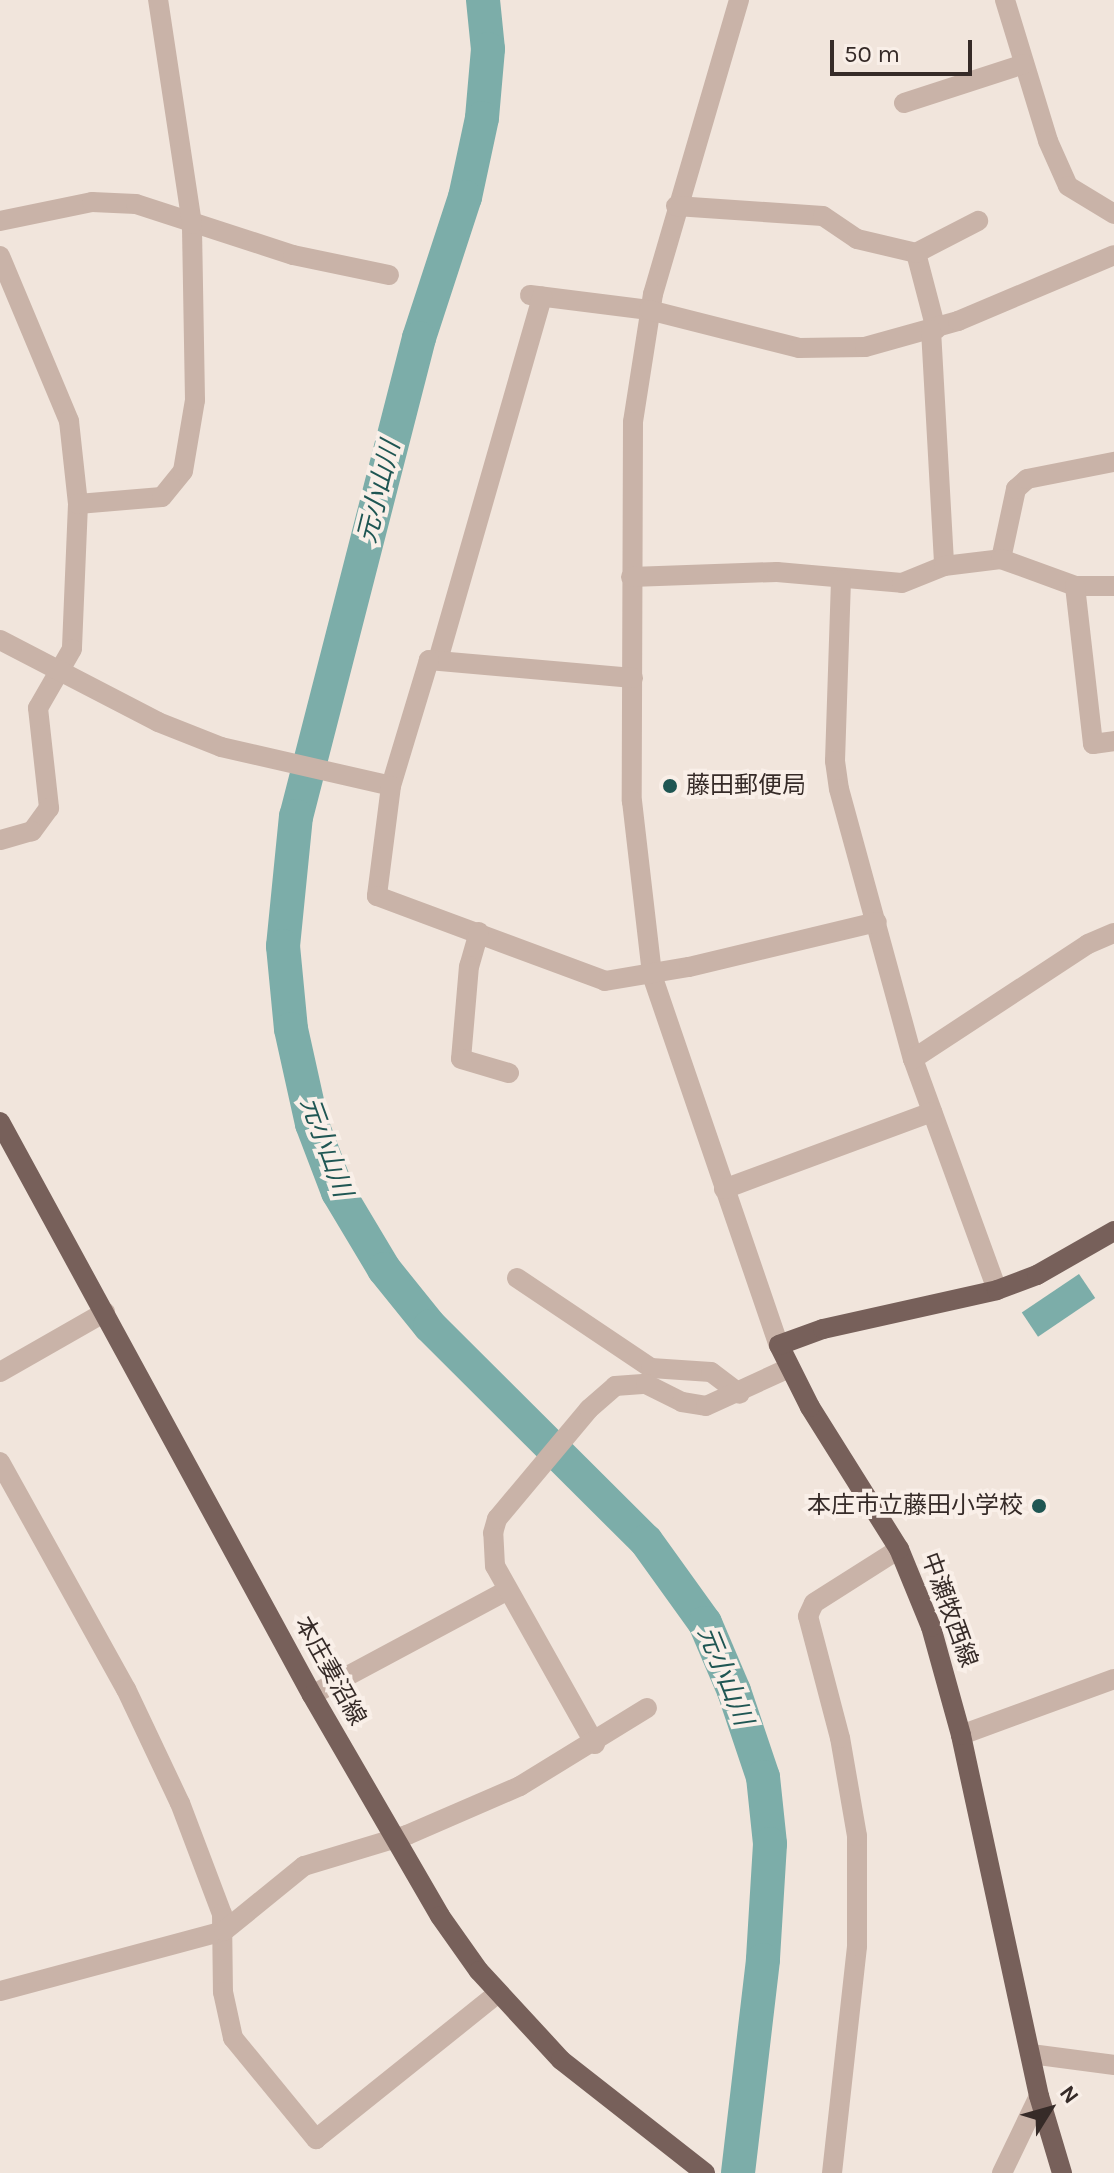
<!DOCTYPE html>
<html>
<head>
<meta charset="utf-8">
<style>
	body { margin:0 }
	#map { position:relative; width:1114px; height:2173px; overflow:hidden; background:#f1e5dc; font-family:Karla,"Noto Sans JP",sans-serif }
	div>[style] { position:absolute }
	[style*='--x'] { left:calc(var(--x)*1px); top:calc(var(--y)*1px); width:calc(var(--w)*1px); rotate:calc(var(--a)*1deg) }
	.water>* { inset:0; background:#7cada9; transform-origin:0 0 }
	.river>* { height:34px; margin:-17px; padding:0 17px; transform-origin:17px; border-radius:17px; background:#7cada9 }
	.minor>* { height:20px; margin:-10px; padding:0 10px; transform-origin:10px; border-radius:10px; background:#c9b3a8 }
	.major>* { height:20px; margin:-10px; padding:0 10px; transform-origin:10px; border-radius:10px; background:#77605a }
	.dots>* { width:22px; height:22px; translate:-50% -50%; box-sizing:border-box; border:4px solid #f9efe8; border-radius:50% }
	span { translate:-50% -50%; white-space:nowrap; text-align:center; line-height:1.15; -webkit-text-stroke:8px #f9efe8; paint-order:stroke }
	.poi-label { font-size:24px; color:#362b28 }
	.left { translate:0 -50%; text-align:left }
	.right { translate:-100% -50%; text-align:right }
	.street-label { font-size:24px; color:#362b28 }
	.water-label { font-size:26px; color:#1f5653; font-style:italic }
	.north { position:absolute; left:1010px; top:2069px; width:80px; height:80px; -webkit-text-stroke:6px #f9efe8; paint-order:stroke; rotate:53deg; font-size:22px; font-weight:700; line-height:32px; text-align:center; color:#362b28 }
	.north::after { content:''; display:block; margin:auto; width:28px; height:36px; background:#362b28; clip-path:polygon(50% 0,100% 100%,50% 72%,0 100%) }
	.scale { position:absolute; left:830px; top:40px; width:142px; height:36px; box-sizing:border-box; border:4px solid #362b28; border-top:0; padding-left:10px; font-size:24px; line-height:28px; white-space:nowrap; color:#362b28; -webkit-text-stroke:6px #f9efe8; paint-order:stroke }
</style>
</head>
<body>
<div id="map">
	<div class="water">
		<div style="left:1079px;top:1274px;width:29px;height:69px;rotate:56deg"></div>
	</div>
	<div class="river">
		<div style="--x:483;--y:0;--w:49;--a:84.2"></div>
		<div style="--x:488;--y:49;--w:69;--a:95"></div>
		<div style="--x:482;--y:118;--w:81;--a:102.1"></div>
		<div style="--x:465;--y:197;--w:148;--a:108.1"></div>
		<div style="--x:419;--y:338;--w:494;--a:104.4"></div>
		<div style="--x:296;--y:816;--w:131;--a:95.7"></div>
		<div style="--x:283;--y:946;--w:83;--a:84.5"></div>
		<div style="--x:291;--y:1029;--w:97;--a:77.5"></div>
		<div style="--x:312;--y:1124;--w:73;--a:69.1"></div>
		<div style="--x:338;--y:1192;--w:90;--a:59.1"></div>
		<div style="--x:384;--y:1269;--w:73;--a:51.1"></div>
		<div style="--x:430;--y:1326;--w:305;--a:44.9"></div>
		<div style="--x:646;--y:1541;--w:101;--a:54.3"></div>
		<div style="--x:705;--y:1623;--w:74;--a:66.9"></div>
		<div style="--x:734;--y:1691;--w:91;--a:71.4"></div>
		<div style="--x:763;--y:1777;--w:67;--a:84"></div>
		<div style="--x:770;--y:1844;--w:116;--a:93.5"></div>
		<div style="--x:763;--y:1960;--w:214;--a:96.7"></div>
	</div>
	<div class="minor">
		<div style="--x:739;--y:0;--w:306;--a:106.3"></div>
		<div style="--x:653;--y:294;--w:130;--a:98.9"></div>
		<div style="--x:633;--y:422;--w:379;--a:90.2"></div>
		<div style="--x:632;--y:801;--w:175;--a:83.4"></div>
		<div style="--x:652;--y:975;--w:391;--a:71.1"></div>
		<div style="--x:1005;--y:0;--w:147;--a:73"></div>
		<div style="--x:1048;--y:141;--w:49;--a:66"></div>
		<div style="--x:1068;--y:186;--w:54;--a:31.3"></div>
		<div style="--x:904;--y:103;--w:126;--a:-18"></div>
		<div style="--x:676;--y:206;--w:147;--a:3.9"></div>
		<div style="--x:823;--y:216;--w:41;--a:34.1"></div>
		<div style="--x:857;--y:239;--w:61;--a:13.3"></div>
		<div style="--x:916;--y:253;--w:79;--a:75.3"></div>
		<div style="--x:0;--y:221;--w:94;--a:-11.7"></div>
		<div style="--x:92;--y:202;--w:44;--a:2.6"></div>
		<div style="--x:136;--y:204;--w:165;--a:18"></div>
		<div style="--x:293;--y:255;--w:98;--a:11.8"></div>
		<div style="--x:916;--y:253;--w:70;--a:-27.3"></div>
		<div style="--x:0;--y:256;--w:179;--a:67.3"></div>
		<div style="--x:69;--y:421;--w:83;--a:83.8"></div>
		<div style="--x:78;--y:504;--w:145;--a:92.4"></div>
		<div style="--x:72;--y:649;--w:68;--a:120"></div>
		<div style="--x:38;--y:708;--w:101;--a:83.7"></div>
		<div style="--x:49;--y:808;--w:29;--a:126"></div>
		<div style="--x:32;--y:831;--w:33;--a:164"></div>
		<div style="--x:530;--y:295;--w:120;--a:7.2"></div>
		<div style="--x:649;--y:310;--w:155;--a:14.2"></div>
		<div style="--x:799;--y:348;--w:66;--a:-0.9"></div>
		<div style="--x:865;--y:347;--w:97;--a:-15.6"></div>
		<div style="--x:958;--y:321;--w:169;--a:-22.9"></div>
		<div style="--x:931;--y:330;--w:236;--a:86.8"></div>
		<div style="--x:78;--y:504;--w:84;--a:-4.8"></div>
		<div style="--x:162;--y:497;--w:33;--a:-51"></div>
		<div style="--x:183;--y:471;--w:72;--a:-80.4"></div>
		<div style="--x:195;--y:400;--w:176;--a:-91"></div>
		<div style="--x:192;--y:224;--w:227;--a:-98.6"></div>
		<div style="--x:1001;--y:559;--w:72;--a:-77.9"></div>
		<div style="--x:1016;--y:489;--w:15;--a:-42"></div>
		<div style="--x:1027;--y:479;--w:89;--a:-11.1"></div>
		<div style="--x:631;--y:577;--w:146;--a:-2"></div>
		<div style="--x:777;--y:572;--w:125;--a:5"></div>
		<div style="--x:902;--y:583;--w:45;--a:-22"></div>
		<div style="--x:944;--y:566;--w:57;--a:-7"></div>
		<div style="--x:1001;--y:559;--w:79;--a:20"></div>
		<div style="--x:1075;--y:586;--w:39;--a:0"></div>
		<div style="--x:841;--y:580;--w:181;--a:91.9"></div>
		<div style="--x:835;--y:761;--w:28;--a:82"></div>
		<div style="--x:839;--y:789;--w:280;--a:74.7"></div>
		<div style="--x:913;--y:1059;--w:246;--a:70"></div>
		<div style="--x:1075;--y:586;--w:159;--a:83.5"></div>
		<div style="--x:1093;--y:744;--w:21;--a:-8"></div>
		<div style="--x:0;--y:640;--w:178;--a:27.4"></div>
		<div style="--x:158;--y:722;--w:68;--a:21.6"></div>
		<div style="--x:221;--y:747;--w:174;--a:12.9"></div>
		<div style="--x:438;--y:660;--w:378;--a:-74"></div>
		<div style="--x:633;--y:678;--w:205;--a:-175"></div>
		<div style="--x:429;--y:660;--w:132;--a:106.8"></div>
		<div style="--x:391;--y:786;--w:111;--a:97.3"></div>
		<div style="--x:377;--y:896;--w:243;--a:20.4"></div>
		<div style="--x:605;--y:981;--w:85;--a:-9.5"></div>
		<div style="--x:689;--y:967;--w:193;--a:-13.5"></div>
		<div style="--x:479;--y:932;--w:35;--a:106"></div>
		<div style="--x:469;--y:966;--w:93;--a:94.9"></div>
		<div style="--x:461;--y:1059;--w:50;--a:16.3"></div>
		<div style="--x:913;--y:1059;--w:209;--a:-33.3"></div>
		<div style="--x:1088;--y:944;--w:28;--a:-23"></div>
		<div style="--x:724;--y:1189;--w:222;--a:-20.3"></div>
		<div style="--x:517;--y:1278;--w:161;--a:33.9"></div>
		<div style="--x:651;--y:1368;--w:60;--a:3.8"></div>
		<div style="--x:711;--y:1372;--w:36;--a:37"></div>
		<div style="--x:0;--y:1372;--w:121;--a:-29.7"></div>
		<div style="--x:0;--y:1462;--w:260;--a:61"></div>
		<div style="--x:126;--y:1689;--w:126;--a:64.7"></div>
		<div style="--x:180;--y:1803;--w:119;--a:69.3"></div>
		<div style="--x:222;--y:1914;--w:78;--a:89.3"></div>
		<div style="--x:223;--y:1992;--w:47;--a:77.7"></div>
		<div style="--x:233;--y:2038;--w:131;--a:50.6"></div>
		<div style="--x:316;--y:2139;--w:233;--a:-38.7"></div>
		<div style="--x:312;--y:1695;--w:220;--a:-28.2"></div>
		<div style="--x:961;--y:1735;--w:163;--a:-20.1"></div>
		<div style="--x:595;--y:1744;--w:204;--a:-119.3"></div>
		<div style="--x:495;--y:1566;--w:33;--a:-93"></div>
		<div style="--x:493;--y:1533;--w:15;--a:-74"></div>
		<div style="--x:497;--y:1519;--w:143;--a:-50.1"></div>
		<div style="--x:589;--y:1409;--w:35;--a:-41"></div>
		<div style="--x:615;--y:1386;--w:31;--a:-4"></div>
		<div style="--x:646;--y:1384;--w:40;--a:26.6"></div>
		<div style="--x:682;--y:1402;--w:24;--a:9"></div>
		<div style="--x:706;--y:1406;--w:91;--a:-24.6"></div>
		<div style="--x:0;--y:1991;--w:232;--a:-15"></div>
		<div style="--x:224;--y:1931;--w:103;--a:-39.1"></div>
		<div style="--x:304;--y:1866;--w:108;--a:-16.8"></div>
		<div style="--x:407;--y:1835;--w:123;--a:-23.4"></div>
		<div style="--x:520;--y:1786;--w:149;--a:-31.6"></div>
		<div style="--x:1031;--y:2054;--w:84;--a:7.5"></div>
		<div style="--x:832;--y:2173;--w:228;--a:-83.7"></div>
		<div style="--x:857;--y:1946;--w:110;--a:-90"></div>
		<div style="--x:857;--y:1836;--w:99;--a:-99.8"></div>
		<div style="--x:840;--y:1738;--w:126;--a:-104.7"></div>
		<div style="--x:808;--y:1616;--w:14;--a:-65"></div>
		<div style="--x:814;--y:1603;--w:101;--a:-32.4"></div>
		<div style="--x:1002;--y:2173;--w:85;--a:-64.3"></div>
	</div>
	<div class="major">
		<div style="--x:0;--y:1122;--w:652;--a:61.43"></div>
		<div style="--x:312;--y:1695;--w:255;--a:59.9"></div>
		<div style="--x:440;--y:1916;--w:67;--a:54.7"></div>
		<div style="--x:479;--y:1971;--w:121;--a:47.3"></div>
		<div style="--x:561;--y:2060;--w:183;--a:38.1"></div>
		<div style="--x:1062;--y:2173;--w:80;--a:-106.6"></div>
		<div style="--x:1039;--y:2096;--w:369;--a:-102.2"></div>
		<div style="--x:961;--y:1735;--w:112;--a:-105.5"></div>
		<div style="--x:931;--y:1627;--w:84;--a:-112.3"></div>
		<div style="--x:899;--y:1549;--w:168;--a:-122.1"></div>
		<div style="--x:810;--y:1407;--w:69;--a:-116.6"></div>
		<div style="--x:779;--y:1345;--w:47;--a:-20"></div>
		<div style="--x:823;--y:1329;--w:178;--a:-12.6"></div>
		<div style="--x:997;--y:1290;--w:43;--a:-20.6"></div>
		<div style="--x:1037;--y:1275;--w:89;--a:-29.7"></div>
	</div>
	<div class="dots">
		<div style="left:670px;top:786px;background:#1f5653"></div>
		<div style="left:1039px;top:1506px;background:#1f5653"></div>
	</div>
	<div class="poi-label">
		<span class="left" style="left:686px;top:786px">藤田郵便局</span>
		<span class="right" style="left:1023px;top:1506px">本庄市立藤田小学校</span>
	</div>
	<div class="street-label">
		<span style="left:949px;top:1610px;rotate:70deg">中瀬牧西線</span>
		<span style="left:330px;top:1671px;rotate:61deg">本庄妻沼線</span>
	</div>
	<div class="water-label">
		<span style="left:379px;top:492px;rotate:-76deg">元小山川</span>
		<span style="left:326px;top:1147px;rotate:70deg">元小山川</span>
		<span style="left:725px;top:1676px;rotate:68deg">元小山川</span>
	</div>
	<div class="north">N</div>
	<div class="scale">50 m</div>
</div>
</body>
</html>
